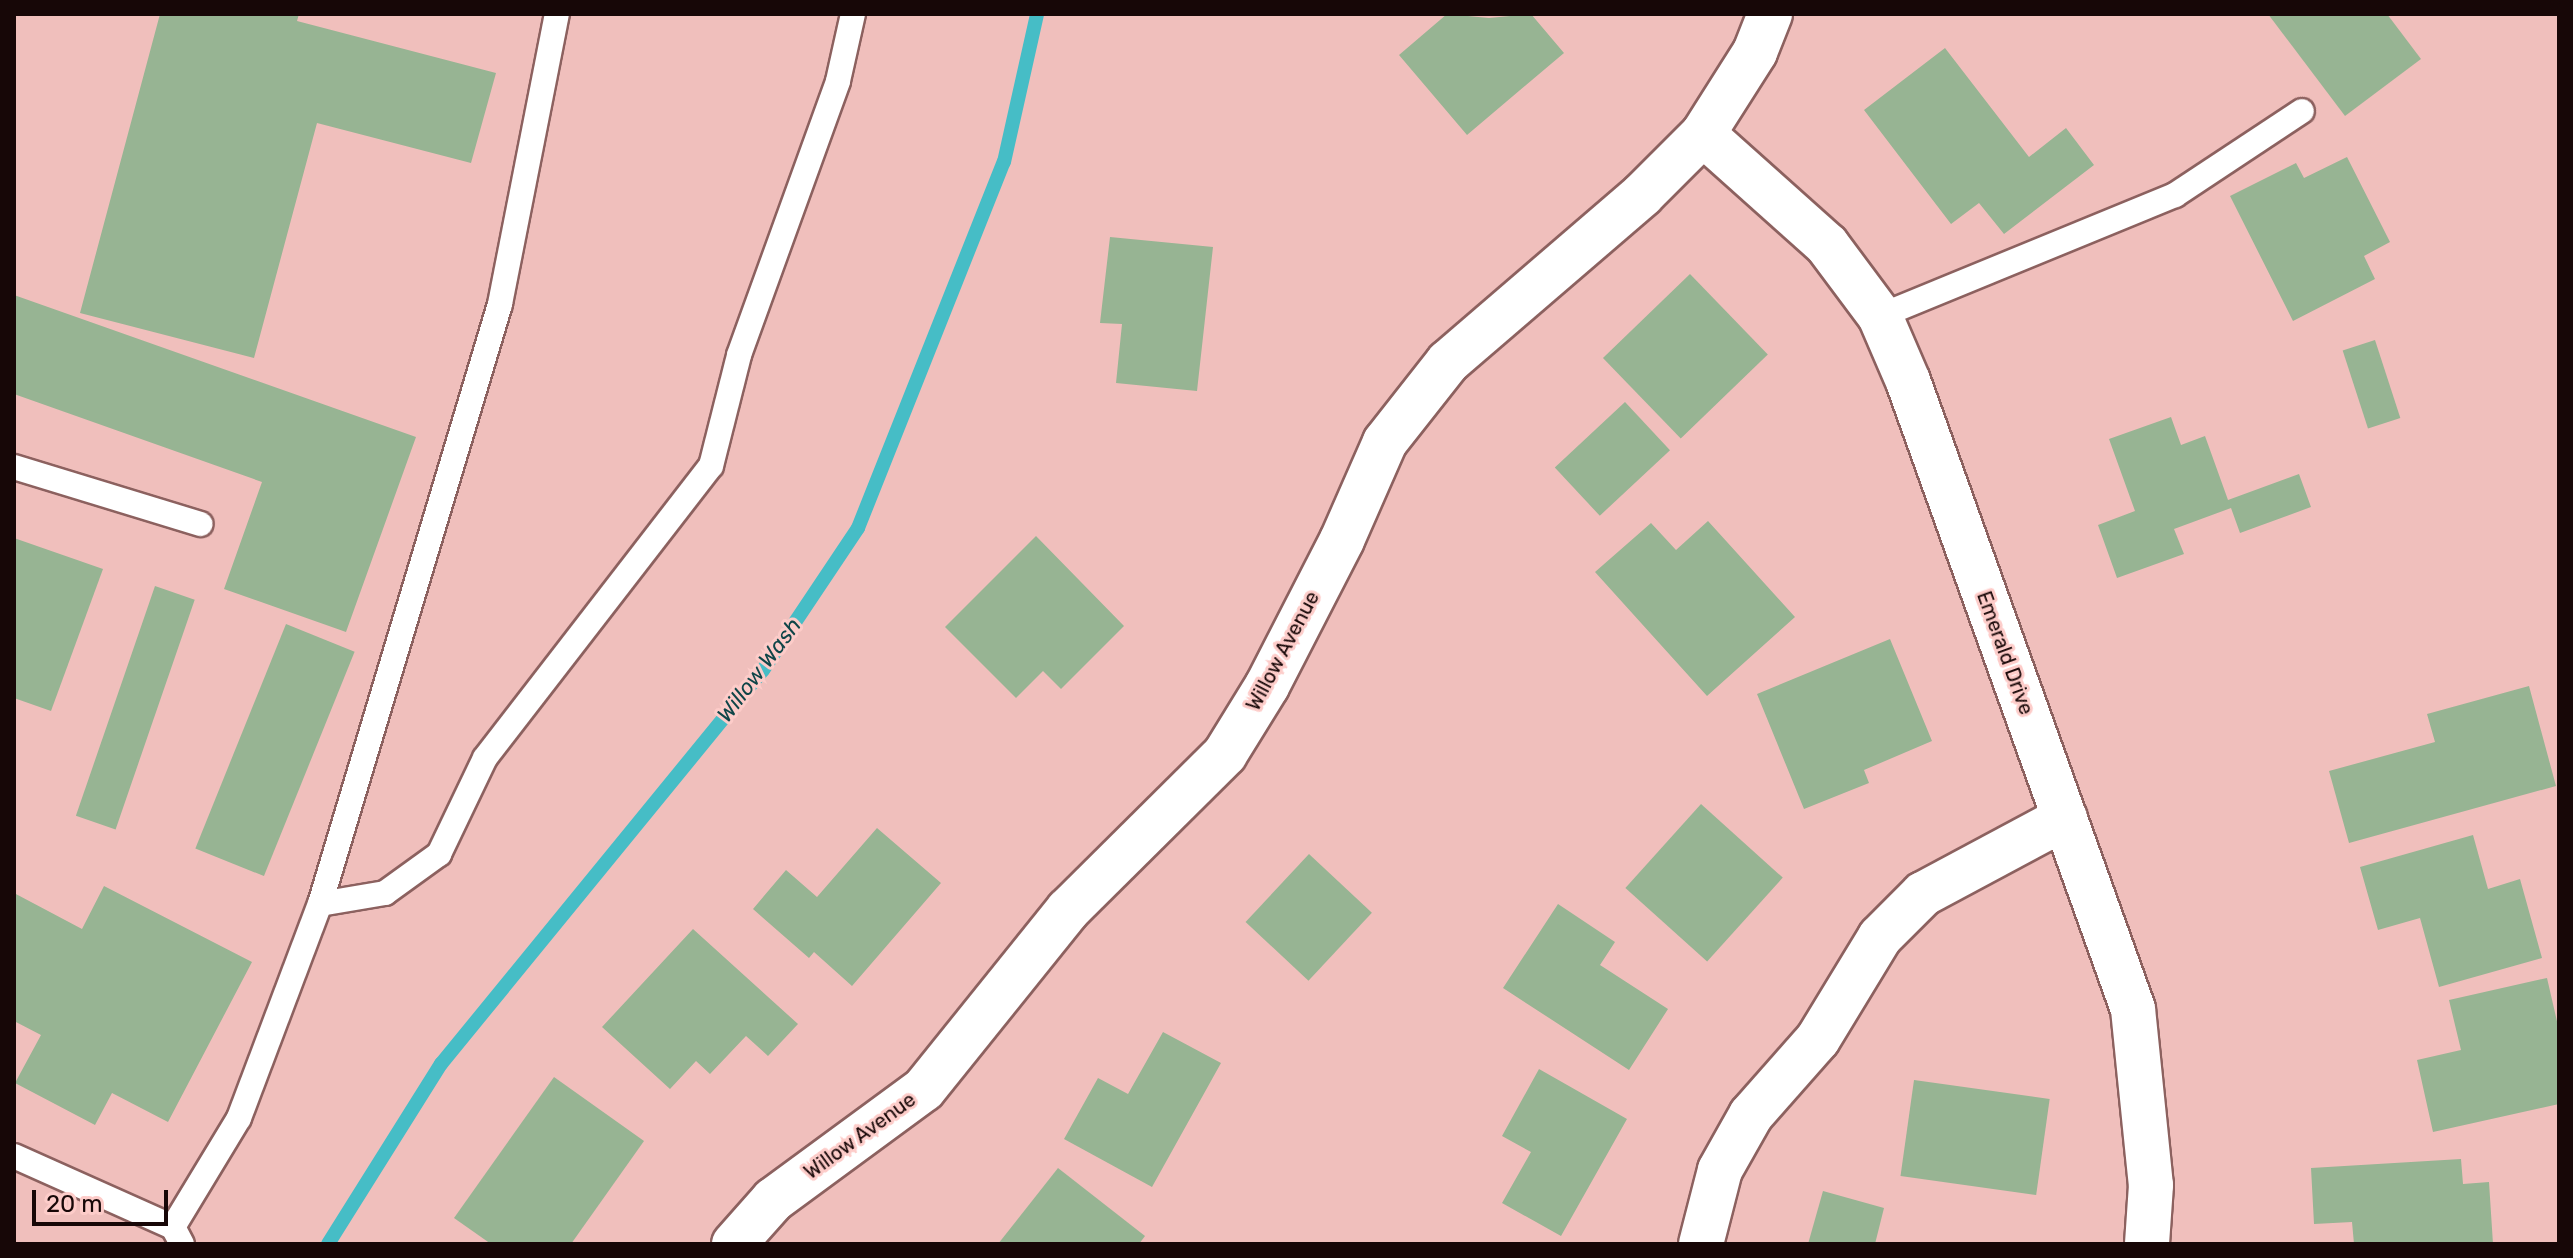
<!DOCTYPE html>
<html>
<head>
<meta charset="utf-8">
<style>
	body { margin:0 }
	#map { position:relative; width:2573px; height:1258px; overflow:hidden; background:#f0bfbc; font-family:Rubik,sans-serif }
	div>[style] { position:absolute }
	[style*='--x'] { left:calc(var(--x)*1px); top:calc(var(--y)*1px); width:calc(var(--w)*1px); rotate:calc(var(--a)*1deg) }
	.stream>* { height:14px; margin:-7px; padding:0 7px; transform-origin:7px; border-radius:7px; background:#46bdc6 }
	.building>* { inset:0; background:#97b493; transform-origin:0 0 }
	.roads { filter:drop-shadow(2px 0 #8c615f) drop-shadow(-2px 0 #8c615f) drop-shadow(0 2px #8c615f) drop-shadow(0 -2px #8c615f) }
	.lane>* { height:24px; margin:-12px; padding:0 12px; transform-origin:12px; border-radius:12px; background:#fff }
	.street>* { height:44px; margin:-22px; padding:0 22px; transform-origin:22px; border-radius:22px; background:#fff }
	span { translate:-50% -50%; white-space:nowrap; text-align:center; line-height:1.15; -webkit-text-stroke:6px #fdccc9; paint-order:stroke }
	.street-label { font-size:20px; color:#170707 }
	.water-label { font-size:22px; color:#0f4548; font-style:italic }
	.frame { position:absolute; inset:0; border:16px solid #170707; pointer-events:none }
	.scale { position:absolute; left:32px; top:1190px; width:136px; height:36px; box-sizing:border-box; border:4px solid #170707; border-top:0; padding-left:10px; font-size:24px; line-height:28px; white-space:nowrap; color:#170707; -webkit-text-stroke:6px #fdccc9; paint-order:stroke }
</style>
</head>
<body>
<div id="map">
	<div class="stream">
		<div style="--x:328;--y:1244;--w:213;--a:-57.9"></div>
		<div style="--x:441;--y:1064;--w:509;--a:-50.74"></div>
		<div style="--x:763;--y:670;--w:171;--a:-56.2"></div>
		<div style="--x:858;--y:528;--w:394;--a:-68.3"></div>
		<div style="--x:1004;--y:162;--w:152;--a:-77.4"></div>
	</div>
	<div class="building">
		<div style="clip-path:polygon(160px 14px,299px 14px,297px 21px,496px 73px,471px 163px,317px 123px,254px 358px,80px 313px)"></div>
		<div style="clip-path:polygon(1447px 14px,1489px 18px,1531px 14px,1564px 53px,1467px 135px,1399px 55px)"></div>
		<div style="clip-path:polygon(2268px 14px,2387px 14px,2421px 59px,2345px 116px)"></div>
		<div style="clip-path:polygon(1945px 48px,2029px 157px,2066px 128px,2094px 165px,2004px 234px,1979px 203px,1951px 224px,1864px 110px)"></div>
		<div style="clip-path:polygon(2347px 157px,2390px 242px,2364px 256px,2375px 279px,2293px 321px,2230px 196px,2296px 163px,2304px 178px)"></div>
		<div style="clip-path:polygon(1110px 237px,1213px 247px,1197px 391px,1116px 383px,1122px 324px,1100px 323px)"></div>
		<div style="left:1690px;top:274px;width:112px;height:121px;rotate:46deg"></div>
		<div style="clip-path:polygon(14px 295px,416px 437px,346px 632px,224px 589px,262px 482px,14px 394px)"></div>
		<div style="left:2375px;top:340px;width:82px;height:34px;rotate:72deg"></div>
		<div style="left:1625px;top:402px;width:66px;height:96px;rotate:47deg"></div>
		<div style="clip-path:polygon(2171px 417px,2181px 445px,2205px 436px,2228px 500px,2299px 474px,2311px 507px,2240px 533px,2231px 508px,2174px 529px,2184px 554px,2117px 578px,2098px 525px,2135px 511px,2109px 439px)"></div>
		<div style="clip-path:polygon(1708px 521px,1795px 617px,1707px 696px,1595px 572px,1651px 523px,1676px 550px)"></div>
		<div style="clip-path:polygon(1036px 536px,1124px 626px,1061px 689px,1043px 671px,1016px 698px,945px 627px)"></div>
		<div style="clip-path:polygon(14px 538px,103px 569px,51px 711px,14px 698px)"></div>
		<div style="left:155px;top:586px;width:42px;height:243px;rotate:19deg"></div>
		<div style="left:286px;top:624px;width:74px;height:242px;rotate:22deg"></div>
		<div style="clip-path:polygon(1890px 639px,1932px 741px,1864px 770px,1869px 783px,1804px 809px,1757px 694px)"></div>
		<div style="clip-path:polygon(2529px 686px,2556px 786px,2349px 843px,2329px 771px,2435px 742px,2427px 714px)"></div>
		<div style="left:1701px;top:804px;width:110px;height:113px;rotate:42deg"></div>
		<div style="clip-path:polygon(877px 828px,941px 883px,852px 986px,814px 952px,809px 958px,753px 909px,786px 870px,817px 897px)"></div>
		<div style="clip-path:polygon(2473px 835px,2488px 889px,2520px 879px,2542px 958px,2439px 987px,2420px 918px,2378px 930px,2360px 867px)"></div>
		<div style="left:1309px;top:854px;width:86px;height:93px;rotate:43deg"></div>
		<div style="clip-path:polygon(104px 886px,252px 962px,168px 1122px,112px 1093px,95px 1125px,15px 1083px,41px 1035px,14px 1021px,14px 893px,82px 929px)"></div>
		<div style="clip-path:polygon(1558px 904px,1615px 942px,1600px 965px,1668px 1009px,1629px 1070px,1503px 988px)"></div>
		<div style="clip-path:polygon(693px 929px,798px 1024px,768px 1056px,746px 1036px,710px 1074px,696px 1061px,670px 1089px,602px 1027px)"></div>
		<div style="clip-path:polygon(2547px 978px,2559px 1030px,2559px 1104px,2433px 1132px,2417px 1060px,2461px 1050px,2449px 1000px)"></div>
		<div style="clip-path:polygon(1163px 1032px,1221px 1063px,1152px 1187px,1064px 1139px,1098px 1078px,1128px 1094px)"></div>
		<div style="clip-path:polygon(1539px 1069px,1627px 1119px,1561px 1236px,1502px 1203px,1531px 1152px,1502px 1136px)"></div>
		<div style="clip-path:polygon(554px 1077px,644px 1141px,571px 1244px,491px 1244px,454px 1218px)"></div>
		<div style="left:1914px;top:1080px;width:137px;height:97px;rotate:8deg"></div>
		<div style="clip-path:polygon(2461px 1159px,2463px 1184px,2489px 1182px,2493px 1244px,2354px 1244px,2352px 1222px,2314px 1224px,2311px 1168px)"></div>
		<div style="clip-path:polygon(1058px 1168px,1145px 1236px,1139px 1244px,998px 1244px)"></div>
		<div style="clip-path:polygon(1823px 1191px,1884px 1208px,1875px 1244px,1808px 1244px)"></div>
	</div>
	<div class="roads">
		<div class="lane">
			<div style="--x:1880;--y:316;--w:319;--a:-22.3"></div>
			<div style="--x:2175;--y:195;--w:152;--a:-33.5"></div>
			<div style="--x:14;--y:467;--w:195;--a:17"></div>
			<div style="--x:320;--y:904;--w:66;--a:-9.6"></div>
			<div style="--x:385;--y:893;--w:67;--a:-35.8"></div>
			<div style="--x:439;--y:854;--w:106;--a:-64.4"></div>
			<div style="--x:485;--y:758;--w:369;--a:-52.3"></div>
			<div style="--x:711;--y:466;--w:114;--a:-75.8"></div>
			<div style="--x:739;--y:355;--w:291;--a:-70.1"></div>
			<div style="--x:838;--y:81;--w:69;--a:-77.4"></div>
			<div style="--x:14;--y:1156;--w:174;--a:24.1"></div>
			<div style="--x:173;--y:1227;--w:19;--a:62"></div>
			<div style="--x:173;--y:1227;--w:127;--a:-58.8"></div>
			<div style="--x:239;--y:1118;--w:229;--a:-69.3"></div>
			<div style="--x:320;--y:904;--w:626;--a:-73.3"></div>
			<div style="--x:500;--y:304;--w:296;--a:-78.9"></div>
		</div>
		<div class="street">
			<div style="--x:1703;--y:134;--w:166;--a:41.8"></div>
			<div style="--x:1827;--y:245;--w:89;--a:53.3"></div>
			<div style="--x:1880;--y:316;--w:71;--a:66.7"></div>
			<div style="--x:1908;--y:381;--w:667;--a:70.29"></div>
			<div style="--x:2133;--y:1009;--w:177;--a:84.2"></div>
			<div style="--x:2151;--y:1185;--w:59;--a:93.9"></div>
			<div style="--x:734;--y:1244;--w:59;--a:-48.4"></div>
			<div style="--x:773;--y:1200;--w:187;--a:-36.3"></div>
			<div style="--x:924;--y:1089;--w:230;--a:-51.2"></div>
			<div style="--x:1068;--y:910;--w:221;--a:-44.8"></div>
			<div style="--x:1225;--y:754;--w:80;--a:-58.3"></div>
			<div style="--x:1267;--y:686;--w:164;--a:-62.8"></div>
			<div style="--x:1342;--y:540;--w:107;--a:-66.3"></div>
			<div style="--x:1385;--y:442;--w:102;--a:-51.8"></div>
			<div style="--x:1448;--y:362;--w:256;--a:-40.7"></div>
			<div style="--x:1642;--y:195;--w:86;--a:-45"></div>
			<div style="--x:1703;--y:134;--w:97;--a:-57.6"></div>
			<div style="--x:1755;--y:52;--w:41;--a:-68.5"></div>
			<div style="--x:1701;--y:1244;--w:76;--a:-75.6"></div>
			<div style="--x:1720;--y:1170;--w:63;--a:-60.6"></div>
			<div style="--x:1751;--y:1115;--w:101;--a:-48.6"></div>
			<div style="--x:1818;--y:1039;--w:119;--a:-58.7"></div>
			<div style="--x:1880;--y:937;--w:61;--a:-45"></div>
			<div style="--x:1923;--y:894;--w:161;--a:-28.2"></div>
		</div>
	</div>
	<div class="street-label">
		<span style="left:1283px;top:651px;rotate:-62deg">Willow Avenue</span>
		<span style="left:2005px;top:653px;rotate:70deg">Emerald Drive</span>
		<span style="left:860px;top:1136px;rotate:-36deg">Willow Avenue</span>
	</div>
	<div class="water-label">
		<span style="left:759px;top:670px;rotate:-53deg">Willow Wash</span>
	</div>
	<div class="frame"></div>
	<div class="scale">20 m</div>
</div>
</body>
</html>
